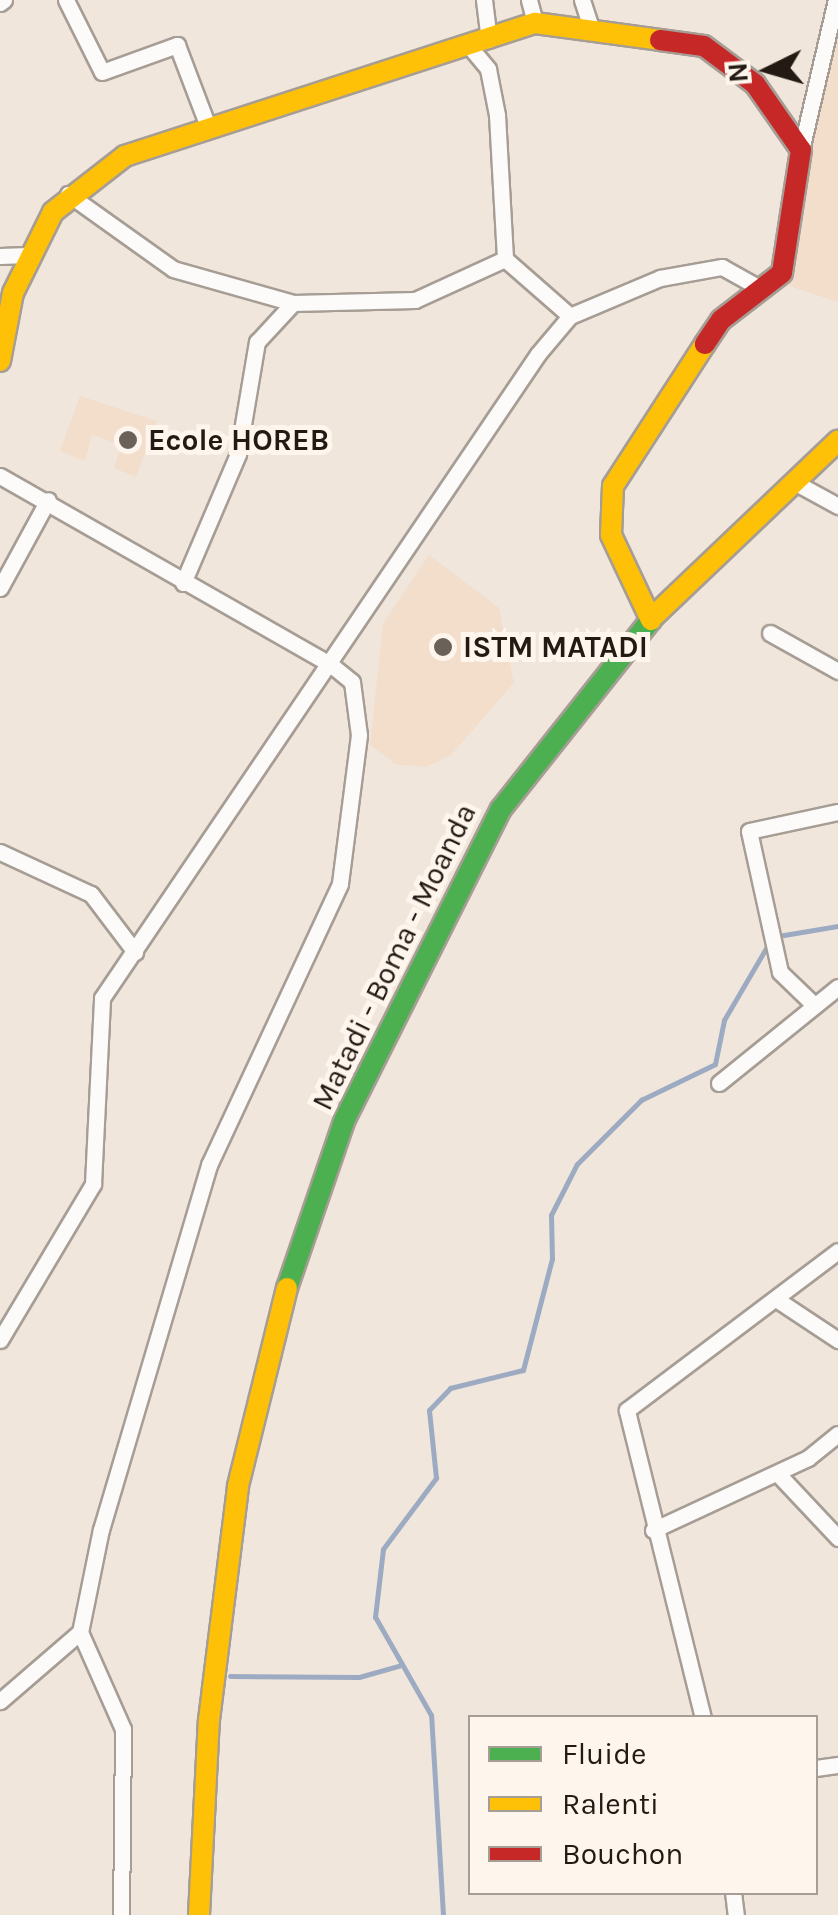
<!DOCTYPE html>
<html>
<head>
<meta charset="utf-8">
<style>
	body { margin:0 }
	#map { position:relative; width:838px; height:1915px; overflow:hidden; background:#f1e6db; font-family:Karla,sans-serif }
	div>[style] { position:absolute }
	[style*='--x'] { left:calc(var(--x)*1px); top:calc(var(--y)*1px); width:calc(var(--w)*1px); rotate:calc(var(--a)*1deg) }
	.built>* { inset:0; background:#f2decb }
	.stream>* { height:5px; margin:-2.5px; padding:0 2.5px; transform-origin:2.5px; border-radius:2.5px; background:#9dabc2 }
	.roads { filter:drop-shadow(2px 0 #a69d95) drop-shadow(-2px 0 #a69d95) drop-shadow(0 2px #a69d95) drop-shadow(0 -2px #a69d95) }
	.street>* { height:15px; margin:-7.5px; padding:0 7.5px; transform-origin:7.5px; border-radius:7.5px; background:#fdfbfa }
	.fast>* { height:20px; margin:-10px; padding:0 10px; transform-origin:10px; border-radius:10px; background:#4caf50 }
	.slow>* { height:20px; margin:-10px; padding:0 10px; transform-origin:10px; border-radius:10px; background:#ffc107 }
	.jam>* { height:20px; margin:-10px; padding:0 10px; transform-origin:10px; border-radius:10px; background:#c62828 }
	.dots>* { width:28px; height:28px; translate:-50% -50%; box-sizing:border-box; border:5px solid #fef5ed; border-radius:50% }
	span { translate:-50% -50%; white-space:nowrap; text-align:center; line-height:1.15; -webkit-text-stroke:10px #fef5ed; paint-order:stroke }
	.poi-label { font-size:30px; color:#221a13; font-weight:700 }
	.left { translate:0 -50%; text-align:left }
	.street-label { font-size:30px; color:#221a13 }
	.legend { position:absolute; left:468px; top:1715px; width:350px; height:180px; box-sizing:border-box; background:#fef5ed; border:2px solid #a69d96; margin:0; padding:12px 18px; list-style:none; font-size:30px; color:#221a13 }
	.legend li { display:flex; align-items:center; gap:20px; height:50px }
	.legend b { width:50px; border:2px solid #a69d96 }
	.north { position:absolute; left:718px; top:20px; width:100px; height:100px; -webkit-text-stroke:8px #fef5ed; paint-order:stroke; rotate:265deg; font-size:28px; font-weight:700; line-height:40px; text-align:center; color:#221a13 }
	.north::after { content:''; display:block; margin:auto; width:35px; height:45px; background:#221a13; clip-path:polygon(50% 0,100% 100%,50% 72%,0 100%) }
</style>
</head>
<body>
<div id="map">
	<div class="built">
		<div style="clip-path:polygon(838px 40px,838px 302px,789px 286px,805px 135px)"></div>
		<div style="clip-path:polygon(80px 396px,157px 421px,136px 477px,114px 468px,121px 445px,92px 435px,85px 461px,60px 451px)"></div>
		<div style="clip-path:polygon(429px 555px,499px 608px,514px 683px,451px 755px,426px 767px,395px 764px,370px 745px,383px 624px)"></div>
	</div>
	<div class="stream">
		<div style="--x:778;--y:936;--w:61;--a:-9.5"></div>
		<div style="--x:230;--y:1676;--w:129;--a:0.4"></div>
		<div style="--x:359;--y:1677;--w:41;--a:-15.8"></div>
		<div style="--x:443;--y:1915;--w:200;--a:-93.4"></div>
		<div style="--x:431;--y:1715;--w:113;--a:-119.7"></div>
		<div style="--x:375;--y:1617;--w:68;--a:-83.3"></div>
		<div style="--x:383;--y:1549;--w:89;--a:-53.3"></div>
		<div style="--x:436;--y:1478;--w:68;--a:-95.9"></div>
		<div style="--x:429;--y:1410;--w:30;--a:-46"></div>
		<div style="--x:450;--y:1388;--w:75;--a:-13.9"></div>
		<div style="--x:523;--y:1370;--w:115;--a:-75.4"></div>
		<div style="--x:552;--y:1259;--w:44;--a:-91.3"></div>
		<div style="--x:551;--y:1215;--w:57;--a:-63"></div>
		<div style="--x:577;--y:1164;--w:91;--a:-45"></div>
		<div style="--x:641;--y:1100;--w:82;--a:-25.9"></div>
		<div style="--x:715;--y:1064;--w:45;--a:-78.4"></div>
		<div style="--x:724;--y:1020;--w:89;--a:-59.7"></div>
	</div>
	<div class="roads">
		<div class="street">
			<div style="--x:66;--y:0;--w:80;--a:63.4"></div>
			<div style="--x:102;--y:72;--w:80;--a:-19.8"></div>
			<div style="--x:177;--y:45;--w:85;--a:69.2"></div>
			<div style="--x:484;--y:0;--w:40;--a:82.9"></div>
			<div style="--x:529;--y:0;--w:24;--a:75"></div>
			<div style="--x:582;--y:0;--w:25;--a:72"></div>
			<div style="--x:0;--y:3;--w:5;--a:-37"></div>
			<div style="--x:469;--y:46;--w:30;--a:50"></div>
			<div style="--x:488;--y:69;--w:47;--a:78.9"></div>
			<div style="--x:497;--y:115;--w:144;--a:86.8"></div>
			<div style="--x:505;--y:259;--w:86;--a:41.2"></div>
			<div style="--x:801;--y:150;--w:154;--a:-76.9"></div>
			<div style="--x:68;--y:194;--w:129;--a:35.5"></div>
			<div style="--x:173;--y:269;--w:125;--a:15.8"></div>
			<div style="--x:293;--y:303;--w:122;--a:-1.4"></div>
			<div style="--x:415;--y:300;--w:99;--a:-24.5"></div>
			<div style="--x:0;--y:256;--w:28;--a:-2"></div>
			<div style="--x:0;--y:476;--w:380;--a:29.7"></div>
			<div style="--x:330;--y:664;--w:28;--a:39"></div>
			<div style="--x:352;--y:682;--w:53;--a:82.5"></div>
			<div style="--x:359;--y:735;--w:150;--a:97.3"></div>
			<div style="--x:340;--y:884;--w:310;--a:115"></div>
			<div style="--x:209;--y:1165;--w:380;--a:106.5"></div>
			<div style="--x:101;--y:1529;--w:105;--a:101.5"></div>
			<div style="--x:80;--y:1632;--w:106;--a:139.2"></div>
			<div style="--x:796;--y:483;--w:48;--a:28.7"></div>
			<div style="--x:183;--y:583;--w:140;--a:-66.9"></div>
			<div style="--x:238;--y:454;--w:114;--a:-80.4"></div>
			<div style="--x:257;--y:342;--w:53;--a:-47.3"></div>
			<div style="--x:0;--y:588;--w:100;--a:-61.4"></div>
			<div style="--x:770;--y:633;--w:78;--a:29.2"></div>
			<div style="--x:0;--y:852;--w:100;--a:24.8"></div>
			<div style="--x:91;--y:894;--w:73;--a:52.8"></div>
			<div style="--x:810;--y:1001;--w:42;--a:-136"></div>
			<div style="--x:780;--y:972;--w:144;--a:-102.4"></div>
			<div style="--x:749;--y:831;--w:91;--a:-12.1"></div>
			<div style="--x:719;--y:1083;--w:153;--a:-38.9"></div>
			<div style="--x:779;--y:1301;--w:71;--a:33.5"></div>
			<div style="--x:0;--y:1340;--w:182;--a:-59.2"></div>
			<div style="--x:93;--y:1184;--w:186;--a:-87.2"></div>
			<div style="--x:102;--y:998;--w:778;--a:-55.9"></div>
			<div style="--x:538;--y:354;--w:50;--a:-49.9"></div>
			<div style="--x:570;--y:316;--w:98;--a:-22.9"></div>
			<div style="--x:660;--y:278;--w:63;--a:-10.1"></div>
			<div style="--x:722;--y:267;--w:41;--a:29.1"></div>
			<div style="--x:778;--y:1474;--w:88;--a:46.8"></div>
			<div style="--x:653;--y:1530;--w:171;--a:-24.9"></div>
			<div style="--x:808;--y:1458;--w:38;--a:-39"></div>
			<div style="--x:80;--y:1632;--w:106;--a:66.1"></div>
			<div style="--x:123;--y:1729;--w:186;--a:90.6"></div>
			<div style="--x:703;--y:1718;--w:317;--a:-103.9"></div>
			<div style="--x:627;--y:1410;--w:264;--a:-37"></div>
			<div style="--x:816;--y:1768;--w:22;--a:-8"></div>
			<div style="--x:733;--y:1892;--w:23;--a:83"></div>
		</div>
		<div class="fast">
			<div style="--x:287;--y:1288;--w:179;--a:-71.1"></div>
			<div style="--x:345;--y:1119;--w:347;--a:-63.3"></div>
			<div style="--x:501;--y:809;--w:248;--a:-51.6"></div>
		</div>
		<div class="slow">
			<div style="--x:0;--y:361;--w:69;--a:-79.2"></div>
			<div style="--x:13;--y:293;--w:90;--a:-63.7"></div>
			<div style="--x:53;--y:212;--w:91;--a:-37.9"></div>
			<div style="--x:125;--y:156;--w:431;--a:-18"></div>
			<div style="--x:535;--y:23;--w:126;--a:7.7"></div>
			<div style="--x:655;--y:615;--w:253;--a:-43.6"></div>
			<div style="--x:651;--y:620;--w:94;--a:-115.2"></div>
			<div style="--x:611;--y:535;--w:49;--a:-87.7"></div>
			<div style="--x:613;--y:486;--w:169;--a:-57.1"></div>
			<div style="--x:199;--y:1915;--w:195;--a:-87.1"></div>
			<div style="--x:209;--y:1720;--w:236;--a:-82.9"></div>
			<div style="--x:238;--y:1486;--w:204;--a:-76.1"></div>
		</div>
		<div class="jam">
			<div style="--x:660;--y:40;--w:44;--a:7.8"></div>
			<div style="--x:704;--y:46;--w:64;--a:36.7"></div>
			<div style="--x:755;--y:84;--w:80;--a:55.1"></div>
			<div style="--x:801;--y:150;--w:124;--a:98.8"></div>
			<div style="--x:782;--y:273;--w:77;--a:142.4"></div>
			<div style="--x:721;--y:320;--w:29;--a:124"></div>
		</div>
	</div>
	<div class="dots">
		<div style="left:128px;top:440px;background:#6a6159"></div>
		<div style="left:443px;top:647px;background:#6a6159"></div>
	</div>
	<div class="poi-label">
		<span class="left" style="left:148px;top:440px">Ecole HOREB</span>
		<span class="left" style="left:463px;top:647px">ISTM MATADI</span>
	</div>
	<div class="street-label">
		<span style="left:394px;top:957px;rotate:-64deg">Matadi - Boma - Moanda</span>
	</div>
	<ul class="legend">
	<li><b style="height:12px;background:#4caf50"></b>Fluide</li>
	<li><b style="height:12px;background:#ffc107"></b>Ralenti</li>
	<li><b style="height:12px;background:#c62828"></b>Bouchon</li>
	</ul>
	<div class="north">N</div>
</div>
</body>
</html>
